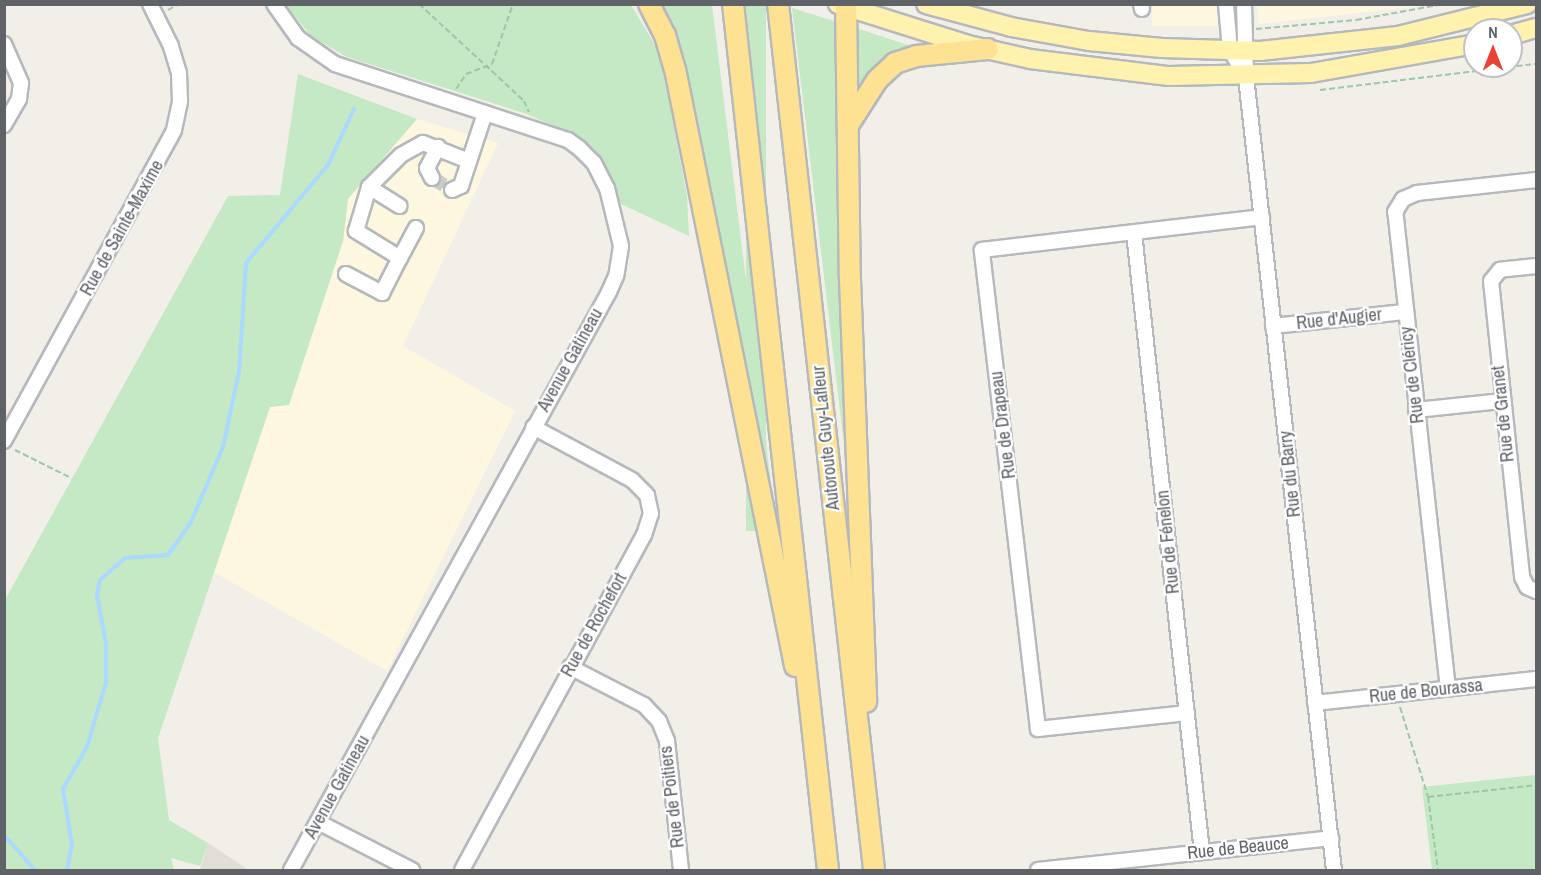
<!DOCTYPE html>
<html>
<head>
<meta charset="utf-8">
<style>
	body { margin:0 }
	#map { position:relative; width:1541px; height:875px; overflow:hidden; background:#f1efe8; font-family:"Archivo Narrow",sans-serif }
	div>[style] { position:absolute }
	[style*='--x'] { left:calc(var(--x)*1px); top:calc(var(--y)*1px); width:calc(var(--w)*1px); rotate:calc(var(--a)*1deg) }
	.commercial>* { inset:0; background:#fef7e0; transform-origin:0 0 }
	.education>* { inset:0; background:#e1ded6 }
	.green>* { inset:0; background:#c5e8c5; transform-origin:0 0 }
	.stream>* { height:4px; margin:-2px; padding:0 2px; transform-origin:2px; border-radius:2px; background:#aadaff }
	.minor-tunnel>* { height:14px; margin-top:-7px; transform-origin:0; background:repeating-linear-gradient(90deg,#ccccc8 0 14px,transparent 0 21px) }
	.path>* { height:2px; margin-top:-1px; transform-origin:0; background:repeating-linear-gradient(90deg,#9cc7a9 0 6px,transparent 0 9px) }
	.roads { filter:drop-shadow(2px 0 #b5b8bc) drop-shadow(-2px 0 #b5b8bc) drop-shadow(0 2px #b5b8bc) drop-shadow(0 -2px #b5b8bc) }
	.minor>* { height:14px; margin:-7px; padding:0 7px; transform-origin:7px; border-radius:7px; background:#fff }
	.major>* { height:18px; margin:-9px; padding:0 9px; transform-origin:9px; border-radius:9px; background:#fff2af }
	.highway>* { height:20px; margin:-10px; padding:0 10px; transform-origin:10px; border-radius:10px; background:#fde293 }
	span { translate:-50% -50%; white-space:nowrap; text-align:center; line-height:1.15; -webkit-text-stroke:4.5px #fff; paint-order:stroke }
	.street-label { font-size:18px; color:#5f6368 }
	.frame { position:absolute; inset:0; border:6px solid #5f6368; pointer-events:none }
	.north { position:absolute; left:1463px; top:18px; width:60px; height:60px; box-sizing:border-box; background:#fff; border:2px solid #bfc1c3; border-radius:50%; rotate:0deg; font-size:16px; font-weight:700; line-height:24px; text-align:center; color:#5f6368 }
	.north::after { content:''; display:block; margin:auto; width:21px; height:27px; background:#ea4335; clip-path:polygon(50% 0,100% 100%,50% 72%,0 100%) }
</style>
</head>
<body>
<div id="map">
	<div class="commercial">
		<div style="left:1152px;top:5px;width:65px;height:21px"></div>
		<div style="clip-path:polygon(1257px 5px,1257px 4px,1430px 5px,1259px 24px)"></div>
		<div style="clip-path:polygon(417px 119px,498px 143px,403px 346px,515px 411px,387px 671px,214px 572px,270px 407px,289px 405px,343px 241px,348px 199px)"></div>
	</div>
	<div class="education">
		<div style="clip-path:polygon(208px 843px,249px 870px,200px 870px)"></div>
	</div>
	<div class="green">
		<div style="clip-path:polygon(286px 5px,631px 5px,661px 55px,687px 197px,689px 236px,619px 203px,610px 182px,572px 135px,527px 114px,347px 57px,311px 36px)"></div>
		<div style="clip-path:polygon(658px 5px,712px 5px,777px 532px)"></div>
		<div style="left:746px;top:5px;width:20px;height:526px"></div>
		<div style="clip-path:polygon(792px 8px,837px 22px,853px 468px,847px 469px)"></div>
		<div style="clip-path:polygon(856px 28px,920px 49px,860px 91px)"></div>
		<div style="clip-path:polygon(298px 74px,417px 119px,348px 199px,343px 241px,289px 405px,270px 407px,158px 738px,169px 820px,208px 843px,200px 866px,171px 858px,174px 870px,5px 870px,5px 600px,228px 196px,280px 195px)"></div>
		<div style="clip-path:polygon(1536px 775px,1536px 870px,1432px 870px,1422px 787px)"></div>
	</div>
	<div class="stream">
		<div style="--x:4;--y:835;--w:47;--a:48.5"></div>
		<div style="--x:67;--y:870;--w:25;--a:-79"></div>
		<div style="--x:72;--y:845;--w:57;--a:-99.1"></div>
		<div style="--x:63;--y:789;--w:48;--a:-60.3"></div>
		<div style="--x:87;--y:747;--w:68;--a:-73.7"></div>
		<div style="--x:106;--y:682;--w:38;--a:-90"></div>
		<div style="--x:106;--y:644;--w:50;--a:-100.4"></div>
		<div style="--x:97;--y:595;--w:15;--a:-79"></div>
		<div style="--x:100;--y:580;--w:33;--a:-41"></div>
		<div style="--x:125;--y:558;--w:43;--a:-4"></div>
		<div style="--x:168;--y:555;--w:38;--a:-55"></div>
		<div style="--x:190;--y:524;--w:84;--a:-66.8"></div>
		<div style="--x:223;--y:447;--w:77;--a:-78"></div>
		<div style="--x:239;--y:372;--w:109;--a:-86.3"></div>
		<div style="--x:246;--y:263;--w:128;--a:-50.1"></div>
		<div style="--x:328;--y:165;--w:62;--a:-65.1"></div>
	</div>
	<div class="minor-tunnel">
		<div style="--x:432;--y:178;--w:23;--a:31"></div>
	</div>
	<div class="path">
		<div style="--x:419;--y:4;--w:143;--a:42.7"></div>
		<div style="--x:524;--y:101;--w:12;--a:66"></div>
		<div style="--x:168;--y:10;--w:13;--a:-29"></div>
		<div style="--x:1256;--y:29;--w:100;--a:-5.1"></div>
		<div style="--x:1356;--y:20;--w:89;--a:-10.3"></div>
		<div style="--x:456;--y:89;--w:18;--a:-56"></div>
		<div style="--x:466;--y:74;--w:28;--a:-21"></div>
		<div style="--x:492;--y:64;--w:64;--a:-70.7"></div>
		<div style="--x:1320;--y:90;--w:218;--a:-6.9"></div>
		<div style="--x:15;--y:450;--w:63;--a:26.6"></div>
		<div style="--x:1400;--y:707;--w:94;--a:72.7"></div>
		<div style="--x:1428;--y:797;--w:74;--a:82.2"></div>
		<div style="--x:1428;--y:797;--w:109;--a:-6.3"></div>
	</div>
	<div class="roads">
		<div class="minor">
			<div style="--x:274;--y:4;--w:42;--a:54.8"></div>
			<div style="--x:298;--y:38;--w:45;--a:35.1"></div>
			<div style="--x:335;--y:64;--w:245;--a:18.1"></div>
			<div style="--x:568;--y:140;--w:14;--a:36"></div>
			<div style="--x:579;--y:148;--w:21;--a:45"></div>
			<div style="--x:594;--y:163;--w:28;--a:63"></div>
			<div style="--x:607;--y:188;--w:60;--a:76.4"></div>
			<div style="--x:621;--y:246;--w:30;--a:99"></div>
			<div style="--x:616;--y:276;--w:17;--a:114"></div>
			<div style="--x:609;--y:292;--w:660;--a:118.82"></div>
			<div style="--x:1141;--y:4;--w:5;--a:79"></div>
			<div style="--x:1226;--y:4;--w:46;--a:85"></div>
			<div style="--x:1230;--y:50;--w:31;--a:59"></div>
			<div style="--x:1244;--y:4;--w:73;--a:88.4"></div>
			<div style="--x:1246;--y:77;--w:798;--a:83.67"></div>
			<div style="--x:4;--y:44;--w:43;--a:66.4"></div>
			<div style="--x:21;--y:83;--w:16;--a:97"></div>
			<div style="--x:19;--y:99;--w:30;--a:120"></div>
			<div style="--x:432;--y:178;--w:11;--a:-117"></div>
			<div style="--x:427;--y:168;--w:24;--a:-62"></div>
			<div style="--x:369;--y:187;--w:36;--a:32"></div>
			<div style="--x:452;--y:190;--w:10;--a:-24"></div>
			<div style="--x:461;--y:186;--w:77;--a:-71.8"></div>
			<div style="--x:1134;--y:233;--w:623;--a:83.73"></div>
			<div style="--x:400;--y:258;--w:34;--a:-62"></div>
			<div style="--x:1536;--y:266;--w:36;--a:174"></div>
			<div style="--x:1500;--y:270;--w:14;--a:129"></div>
			<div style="--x:1491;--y:281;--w:298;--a:84"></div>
			<div style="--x:1522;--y:577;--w:11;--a:63"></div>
			<div style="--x:1527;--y:587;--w:10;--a:24"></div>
			<div style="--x:346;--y:274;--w:41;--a:27.8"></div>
			<div style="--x:382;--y:293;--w:39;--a:-63"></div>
			<div style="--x:400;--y:258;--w:52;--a:-148.5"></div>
			<div style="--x:356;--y:231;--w:46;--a:-73.5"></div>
			<div style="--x:369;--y:187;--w:45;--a:-45"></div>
			<div style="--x:401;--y:155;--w:25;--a:-29"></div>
			<div style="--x:423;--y:143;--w:49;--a:21.4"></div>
			<div style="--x:1273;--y:326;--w:132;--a:-6.1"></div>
			<div style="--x:1416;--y:410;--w:85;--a:-6"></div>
			<div style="--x:4;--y:441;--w:354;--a:-61.3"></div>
			<div style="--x:174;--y:130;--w:30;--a:-78"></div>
			<div style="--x:180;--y:101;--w:28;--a:-92"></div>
			<div style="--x:179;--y:73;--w:28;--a:-107"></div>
			<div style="--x:171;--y:46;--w:47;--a:-116.6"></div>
			<div style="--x:570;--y:667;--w:83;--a:27.2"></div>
			<div style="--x:644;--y:705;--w:22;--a:47"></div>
			<div style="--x:659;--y:721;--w:22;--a:68"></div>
			<div style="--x:667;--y:741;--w:130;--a:83.8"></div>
			<div style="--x:1448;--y:689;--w:480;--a:-96.3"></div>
			<div style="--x:1395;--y:212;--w:15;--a:-58"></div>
			<div style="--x:1403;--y:199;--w:15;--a:-23"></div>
			<div style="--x:1417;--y:193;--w:120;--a:-6.2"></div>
			<div style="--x:1315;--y:703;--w:222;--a:-6.2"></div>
			<div style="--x:1187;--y:713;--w:150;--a:173.9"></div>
			<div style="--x:1038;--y:729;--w:482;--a:-96.7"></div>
			<div style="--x:982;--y:250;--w:282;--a:-6.7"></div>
			<div style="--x:318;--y:822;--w:106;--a:27.1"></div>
			<div style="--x:462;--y:870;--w:381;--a:-61.5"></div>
			<div style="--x:644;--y:535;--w:22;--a:-72"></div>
			<div style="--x:651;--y:514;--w:19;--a:-102"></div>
			<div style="--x:647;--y:495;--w:21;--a:-135"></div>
			<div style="--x:632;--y:480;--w:112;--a:-151.8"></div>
			<div style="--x:1038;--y:870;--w:295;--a:-6.2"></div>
		</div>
		<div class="major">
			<div style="--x:838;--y:4;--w:136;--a:17.5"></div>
			<div style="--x:968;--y:45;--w:64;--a:12.7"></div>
			<div style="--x:1030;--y:59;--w:140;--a:7"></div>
			<div style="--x:1169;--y:76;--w:142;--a:-1.2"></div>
			<div style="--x:1311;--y:73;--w:167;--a:-10"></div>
			<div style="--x:926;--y:4;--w:88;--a:15.1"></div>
			<div style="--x:1011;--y:27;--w:79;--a:10.2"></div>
			<div style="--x:1089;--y:41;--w:73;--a:5.5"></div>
			<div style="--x:1162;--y:48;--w:98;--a:1.8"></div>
			<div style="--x:1260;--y:51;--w:139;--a:-6.2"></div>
			<div style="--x:1398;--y:36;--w:133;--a:-13.9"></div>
			<div style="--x:1511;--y:35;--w:26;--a:-16"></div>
		</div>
		<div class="highway">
			<div style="--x:649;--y:4;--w:35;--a:63"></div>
			<div style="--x:665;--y:35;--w:35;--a:74"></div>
			<div style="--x:675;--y:69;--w:609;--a:78.63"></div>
			<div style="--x:733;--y:4;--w:871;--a:83.74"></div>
			<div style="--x:778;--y:4;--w:871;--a:83.67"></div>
			<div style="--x:846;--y:4;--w:275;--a:89.2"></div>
			<div style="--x:850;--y:279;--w:423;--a:87.8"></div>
			<div style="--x:849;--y:124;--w:52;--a:-57.5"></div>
			<div style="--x:877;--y:80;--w:25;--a:-43"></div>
			<div style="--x:895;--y:63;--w:22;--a:-18"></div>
			<div style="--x:916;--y:56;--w:72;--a:-5.6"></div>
		</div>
	</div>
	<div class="street-label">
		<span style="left:122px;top:228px;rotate:-61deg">Rue de Sainte-Maxime</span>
		<span style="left:1339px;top:319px;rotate:-6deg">Rue d'Augier</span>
		<span style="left:570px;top:360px;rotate:-61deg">Avenue Gatineau</span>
		<span style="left:1412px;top:375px;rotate:-97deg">Rue de Cléricy</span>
		<span style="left:1503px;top:414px;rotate:-96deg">Rue de Granet</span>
		<span style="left:1003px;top:425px;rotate:-97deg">Rue de Drapeau</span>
		<span style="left:826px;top:438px;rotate:-96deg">Autoroute Guy-Lafleur</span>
		<span style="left:1290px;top:474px;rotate:-96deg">Rue du Barry</span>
		<span style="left:1168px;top:542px;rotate:-96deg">Rue de Fénelon</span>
		<span style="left:594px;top:625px;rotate:-61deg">Rue de Rochefort</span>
		<span style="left:1426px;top:691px;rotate:-6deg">Rue de Bourassa</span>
		<span style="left:337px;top:787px;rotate:-61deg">Avenue Gatineau</span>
		<span style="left:672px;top:797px;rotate:-97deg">Rue de Poitiers</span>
		<span style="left:1238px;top:848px;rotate:-6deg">Rue de Beauce</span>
	</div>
	<div class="frame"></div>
	<div class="north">N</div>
</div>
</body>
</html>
